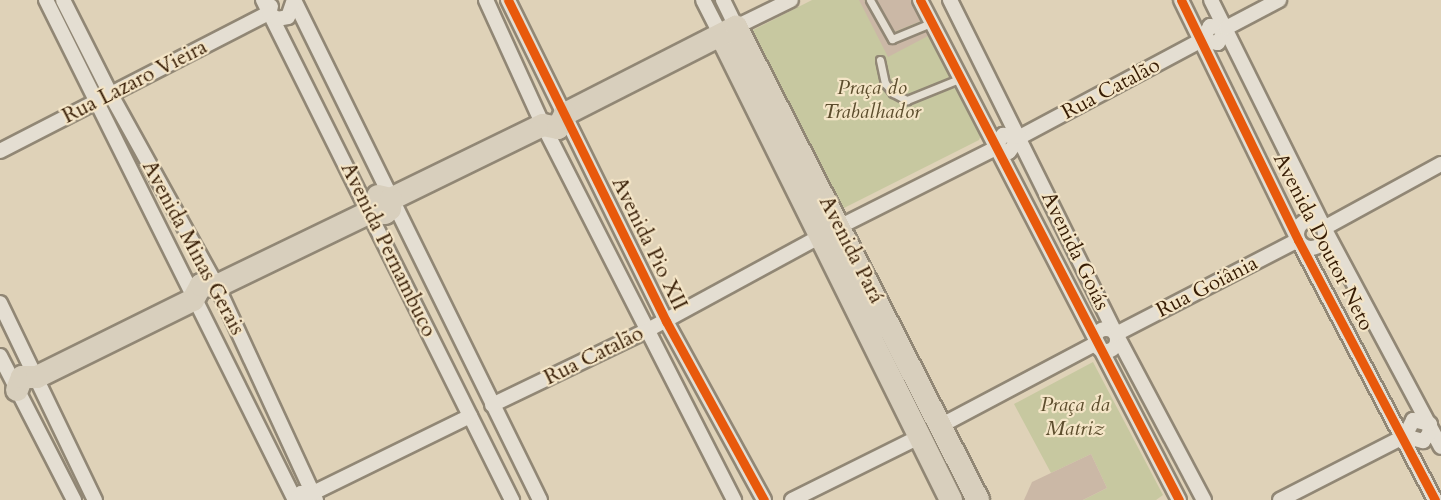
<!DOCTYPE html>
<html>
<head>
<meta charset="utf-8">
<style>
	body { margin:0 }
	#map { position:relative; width:1441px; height:500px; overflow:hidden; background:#dfd2b8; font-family:Cardo,serif }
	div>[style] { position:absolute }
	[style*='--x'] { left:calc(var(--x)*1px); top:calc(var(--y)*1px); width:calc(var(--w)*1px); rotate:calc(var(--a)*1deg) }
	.green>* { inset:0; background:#c7c8a0 }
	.building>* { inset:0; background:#cbb8a6 }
	.roads { filter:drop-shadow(2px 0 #918775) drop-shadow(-2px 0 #918775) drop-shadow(0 2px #918775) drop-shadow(0 -2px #918775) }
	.service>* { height:7px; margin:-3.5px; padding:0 3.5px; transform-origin:3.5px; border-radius:3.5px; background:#e4ded2 }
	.minor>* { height:14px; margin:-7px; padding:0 7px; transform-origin:7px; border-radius:7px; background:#e4ded2 }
	.minor>.ring { margin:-7px; padding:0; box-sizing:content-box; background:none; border:14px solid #e4ded2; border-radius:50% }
	.primary>* { height:22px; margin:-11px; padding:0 11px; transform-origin:11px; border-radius:11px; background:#d8cfbd }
	.cycleway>* { height:9px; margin:-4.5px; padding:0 4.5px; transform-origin:4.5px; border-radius:4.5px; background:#e8590c }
	span { translate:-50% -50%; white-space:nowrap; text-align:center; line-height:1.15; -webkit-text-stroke:4.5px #f4e5c7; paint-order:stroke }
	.street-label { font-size:21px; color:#361c04 }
	.park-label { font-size:21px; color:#5c4d2d; font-style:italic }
</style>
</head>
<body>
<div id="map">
	<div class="green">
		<div style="clip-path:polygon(812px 0,912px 0,981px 135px,979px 140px,842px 209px,833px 206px,749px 38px,753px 30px)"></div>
		<div style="clip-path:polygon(1093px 362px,1163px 495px,1156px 500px,1083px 500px,1107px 488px,1091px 454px,1051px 473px,1014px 404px)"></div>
	</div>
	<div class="building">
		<div style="clip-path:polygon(859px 0,864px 0,889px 44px,926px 31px,928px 36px,888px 57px)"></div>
		<div style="clip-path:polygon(876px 0,911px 0,921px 21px,894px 32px)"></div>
		<div style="clip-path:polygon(1091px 454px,1107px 488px,1083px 500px,1024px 500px,1032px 482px)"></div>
	</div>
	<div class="roads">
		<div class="service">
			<div style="--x:870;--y:0;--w:45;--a:60.6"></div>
			<div style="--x:892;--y:39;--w:42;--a:-22.3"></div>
			<div style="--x:880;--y:60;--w:24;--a:78"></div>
			<div style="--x:885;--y:83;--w:13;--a:51"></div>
			<div style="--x:893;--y:93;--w:16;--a:27"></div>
			<div style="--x:907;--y:100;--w:56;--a:-22"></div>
		</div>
		<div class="minor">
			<div style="--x:46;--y:0;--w:559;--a:63.53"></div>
			<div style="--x:63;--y:0;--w:106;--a:63.2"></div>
			<div style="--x:111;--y:95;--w:218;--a:61"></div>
			<div style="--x:217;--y:286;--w:236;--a:65.2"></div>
			<div style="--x:263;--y:0;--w:559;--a:63.53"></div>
			<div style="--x:294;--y:0;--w:557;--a:63.8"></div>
			<div style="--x:486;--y:0;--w:137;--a:65.5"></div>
			<div style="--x:543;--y:125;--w:421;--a:63"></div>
			<div style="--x:508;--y:0;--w:358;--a:63.8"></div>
			<div style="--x:666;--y:321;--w:204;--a:61.3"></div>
			<div style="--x:703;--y:0;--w:39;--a:63"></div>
			<div style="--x:723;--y:0;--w:30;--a:64"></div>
			<div style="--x:736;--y:27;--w:61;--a:-26.1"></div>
			<div style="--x:920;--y:0;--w:563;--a:62.62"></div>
			<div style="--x:950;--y:0;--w:373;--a:63.6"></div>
			<div style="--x:1116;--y:334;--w:188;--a:62.1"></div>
			<div style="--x:1181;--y:0;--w:267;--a:64"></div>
			<div style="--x:1298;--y:240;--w:294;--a:62.2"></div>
			<div style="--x:1211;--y:0;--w:254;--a:63.6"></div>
			<div style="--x:1324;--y:228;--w:248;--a:61.9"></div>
			<div style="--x:269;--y:13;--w:10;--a:37"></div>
			<div style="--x:277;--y:19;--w:11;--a:-10"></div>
			<div style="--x:288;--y:17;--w:18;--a:-71"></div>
			<div style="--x:1202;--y:40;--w:16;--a:11"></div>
			<div style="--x:1218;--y:43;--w:17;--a:-62"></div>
			<div style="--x:994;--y:149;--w:15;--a:11"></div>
			<div style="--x:1009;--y:152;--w:19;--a:-54"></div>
			<div style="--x:1020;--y:137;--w:206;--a:-28.1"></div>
			<div style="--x:1202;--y:40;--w:16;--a:-60"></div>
			<div style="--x:1210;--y:26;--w:16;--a:7"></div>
			<div style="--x:1226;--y:28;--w:60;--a:-27.8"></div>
			<div style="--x:0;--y:151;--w:302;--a:-27.2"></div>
			<div style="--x:269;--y:13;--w:7;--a:-74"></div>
			<div class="ring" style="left:1297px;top:220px;width:14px;height:14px"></div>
			<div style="--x:839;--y:227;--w:174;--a:-26.7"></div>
			<div style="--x:994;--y:149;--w:17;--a:-57"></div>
			<div style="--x:1003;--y:135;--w:17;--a:7"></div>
			<div style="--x:1324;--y:228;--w:133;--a:-28.7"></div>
			<div style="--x:0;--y:303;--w:219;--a:64.3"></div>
			<div class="ring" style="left:1095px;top:329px;width:8px;height:8px"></div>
			<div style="--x:1116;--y:334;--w:205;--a:-27.3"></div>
			<div style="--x:0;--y:356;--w:162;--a:62.8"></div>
			<div style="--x:492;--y:405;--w:171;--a:-25.7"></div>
			<div style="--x:646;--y:331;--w:199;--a:-28.5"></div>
			<div style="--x:940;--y:426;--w:175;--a:-27.9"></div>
			<div style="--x:1405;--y:436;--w:19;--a:16"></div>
			<div style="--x:1423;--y:441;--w:9;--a:-49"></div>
			<div style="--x:1429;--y:434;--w:10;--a:-84"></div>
			<div style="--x:297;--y:500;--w:8;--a:-60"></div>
			<div style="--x:301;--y:493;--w:12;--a:0"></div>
			<div style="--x:313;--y:493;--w:175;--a:-26.1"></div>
			<div style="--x:792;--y:500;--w:142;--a:-26.4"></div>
			<div style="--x:1280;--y:500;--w:140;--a:-27.1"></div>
			<div style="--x:1405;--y:436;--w:18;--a:-63"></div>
			<div style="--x:1413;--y:420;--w:17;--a:13"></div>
		</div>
		<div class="primary">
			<div style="--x:721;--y:35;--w:519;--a:63.68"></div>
			<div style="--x:565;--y:114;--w:192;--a:-27"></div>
			<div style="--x:736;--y:27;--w:531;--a:62.9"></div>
			<div style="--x:378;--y:196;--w:13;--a:13"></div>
			<div style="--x:391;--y:199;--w:169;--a:-26"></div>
			<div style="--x:543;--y:125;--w:15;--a:11"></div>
			<div style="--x:558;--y:128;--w:16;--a:-63"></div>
			<div style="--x:17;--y:390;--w:14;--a:-69"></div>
			<div style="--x:22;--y:377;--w:15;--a:0"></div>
			<div style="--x:37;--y:377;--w:174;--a:-26.3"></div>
			<div style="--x:193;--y:300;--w:17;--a:-62"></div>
			<div style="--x:201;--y:285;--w:16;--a:4"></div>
			<div style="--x:217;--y:286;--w:170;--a:-25.8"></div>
			<div style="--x:370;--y:212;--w:15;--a:4"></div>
			<div style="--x:385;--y:213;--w:6;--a:-39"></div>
			<div style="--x:390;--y:209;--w:10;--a:-84"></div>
		</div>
	</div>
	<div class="cycleway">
		<div style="--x:508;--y:0;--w:358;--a:63.8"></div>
		<div style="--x:666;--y:321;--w:204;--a:61.3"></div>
		<div style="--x:920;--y:0;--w:563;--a:62.62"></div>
		<div style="--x:1181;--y:0;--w:267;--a:64"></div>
		<div style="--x:1298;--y:240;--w:294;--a:62.2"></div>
	</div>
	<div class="street-label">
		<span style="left:135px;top:82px;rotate:-27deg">Rua Lazaro Vieira</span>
		<span style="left:1111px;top:89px;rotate:-28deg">Rua Catalão</span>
		<span style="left:1323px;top:242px;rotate:63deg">Avenida Doutor Neto</span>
		<span style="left:649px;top:244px;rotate:64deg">Avenida Pio XII</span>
		<span style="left:193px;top:248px;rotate:62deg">Avenida Minas Gerais</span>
		<span style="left:388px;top:250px;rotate:64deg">Avenida Pernambuco</span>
		<span style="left:851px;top:250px;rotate:63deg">Avenida Pará</span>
		<span style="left:1075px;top:251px;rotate:64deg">Avenida Goiás</span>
		<span style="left:1207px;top:287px;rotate:-27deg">Rua Goiânia</span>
		<span style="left:594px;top:356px;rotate:-26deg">Rua Catalão</span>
	</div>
	<div class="park-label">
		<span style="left:872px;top:100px">Praça do<br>Trabalhador</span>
		<span style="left:1075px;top:417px">Praça da<br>Matriz</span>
	</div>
</div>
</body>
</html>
